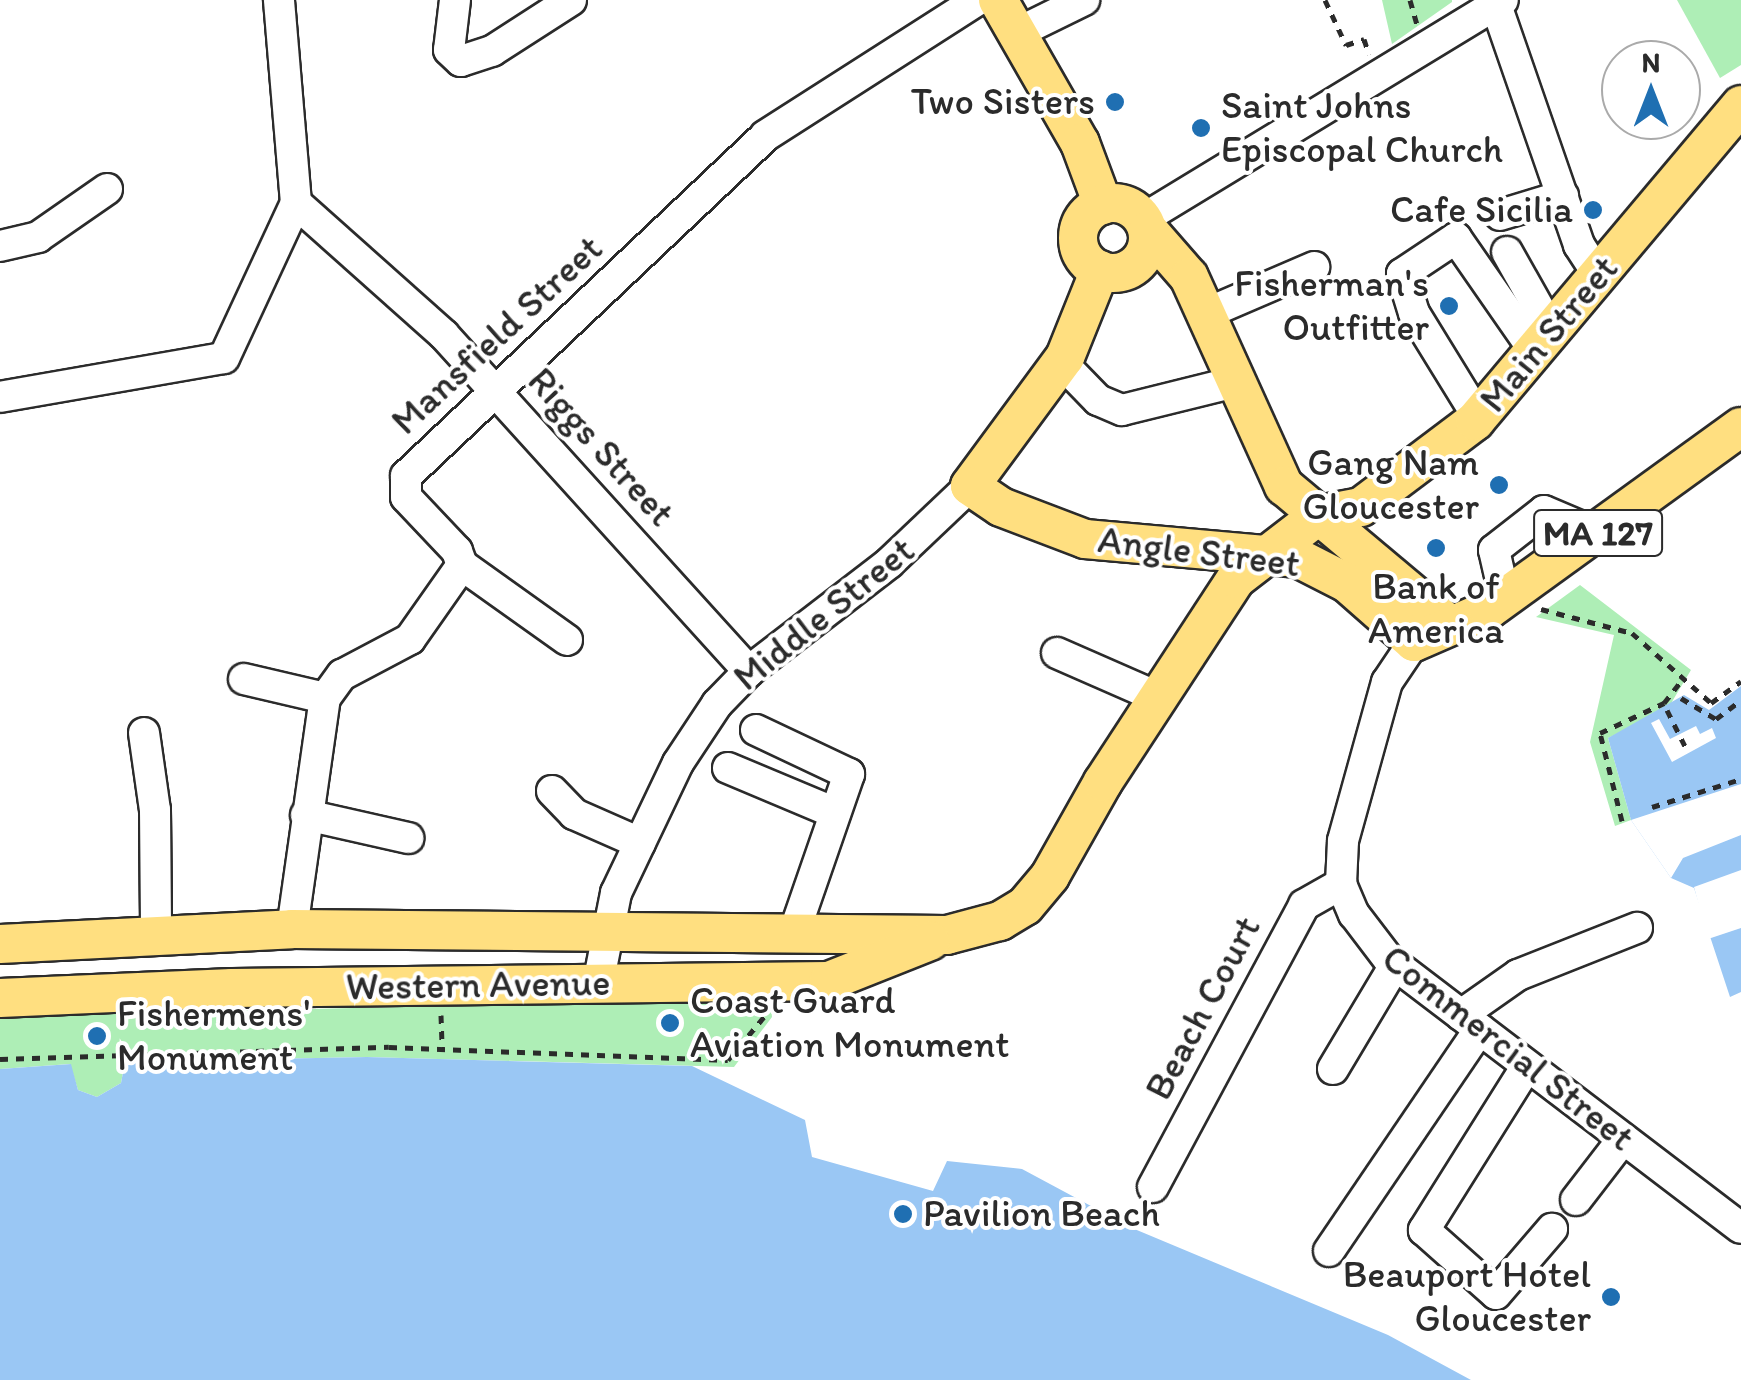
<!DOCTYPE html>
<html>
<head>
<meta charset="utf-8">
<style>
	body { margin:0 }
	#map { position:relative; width:1741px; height:1380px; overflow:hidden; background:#fff; font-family:Itim,sans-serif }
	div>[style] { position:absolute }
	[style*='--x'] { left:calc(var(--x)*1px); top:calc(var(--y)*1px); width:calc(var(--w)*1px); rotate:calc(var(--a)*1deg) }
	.green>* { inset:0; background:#aeeeb6 }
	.water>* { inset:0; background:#9ac7f4 }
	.pier>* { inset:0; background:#fff }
	.path>* { height:5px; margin-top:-2.5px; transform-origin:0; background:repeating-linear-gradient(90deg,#2b2b2b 0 8px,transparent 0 16px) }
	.roads { filter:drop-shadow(2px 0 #2b2b2b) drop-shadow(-2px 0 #2b2b2b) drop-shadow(0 2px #2b2b2b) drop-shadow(0 -2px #2b2b2b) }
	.minor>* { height:30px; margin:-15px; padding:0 15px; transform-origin:15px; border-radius:15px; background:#fff }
	.major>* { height:38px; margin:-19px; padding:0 19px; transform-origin:19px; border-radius:19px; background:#ffdf80 }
	.major>.ring { margin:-19px; padding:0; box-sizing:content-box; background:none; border:38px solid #ffdf80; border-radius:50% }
	.dots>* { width:28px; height:28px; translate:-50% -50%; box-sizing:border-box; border:5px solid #fff; border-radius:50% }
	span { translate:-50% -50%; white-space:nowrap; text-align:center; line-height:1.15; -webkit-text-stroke:8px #fff; paint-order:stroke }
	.shield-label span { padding:2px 8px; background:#fff; border:2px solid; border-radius:8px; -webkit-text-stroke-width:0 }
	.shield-label { font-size:35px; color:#2b2b2b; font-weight:700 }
	.poi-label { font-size:38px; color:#2b2b2b }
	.right { translate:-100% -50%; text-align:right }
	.left { translate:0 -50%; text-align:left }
	.street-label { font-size:38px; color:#2b2b2b }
	.north { position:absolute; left:1601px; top:40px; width:100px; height:100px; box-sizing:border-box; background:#fff; border:2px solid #aaa; border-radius:50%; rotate:0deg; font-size:28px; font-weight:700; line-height:40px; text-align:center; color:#2b2b2b }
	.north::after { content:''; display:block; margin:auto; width:35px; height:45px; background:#1f6fb2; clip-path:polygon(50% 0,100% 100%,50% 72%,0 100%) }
</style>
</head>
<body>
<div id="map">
	<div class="green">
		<div style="clip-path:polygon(1382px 0,1452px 0,1452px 2px,1392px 44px)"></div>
		<div style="clip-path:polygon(1677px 0,1741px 0,1741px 65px,1720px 78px)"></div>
		<div style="clip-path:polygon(1580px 585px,1691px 670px,1667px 710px,1608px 738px,1631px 820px,1615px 826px,1590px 742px,1614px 635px,1536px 617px)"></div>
		<div style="clip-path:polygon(760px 999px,771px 1005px,772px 1017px,734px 1067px,367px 1057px,125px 1062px,121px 1083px,97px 1097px,78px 1090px,70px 1064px,0 1069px,0 1016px)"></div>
	</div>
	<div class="water">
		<div style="clip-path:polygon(1741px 686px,1741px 992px,1730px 997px,1694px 888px,1671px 878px,1631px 820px,1608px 738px,1684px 695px,1709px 710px)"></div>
		<div style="clip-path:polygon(367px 1057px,692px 1066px,805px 1120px,812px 1157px,933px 1191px,947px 1161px,1022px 1169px,1132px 1228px,1388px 1335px,1471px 1380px,0 1380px,0 1069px,71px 1064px,78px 1090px,97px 1097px,121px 1083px,125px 1062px)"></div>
	</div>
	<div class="pier">
		<div style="clip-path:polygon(1659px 719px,1670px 739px,1696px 726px,1700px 734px,1712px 728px,1716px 738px,1672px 762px,1651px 723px)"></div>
		<div style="clip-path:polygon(1741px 784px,1741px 835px,1683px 858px,1671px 878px,1631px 820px)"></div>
		<div style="clip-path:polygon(1741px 870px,1741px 928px,1708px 939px,1694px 887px)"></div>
	</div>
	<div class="path">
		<div style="--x:1325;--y:0;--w:50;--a:65"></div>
		<div style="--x:1346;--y:45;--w:19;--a:-18"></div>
		<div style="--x:1364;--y:39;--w:16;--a:72"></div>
		<div style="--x:1410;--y:0;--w:26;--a:74"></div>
		<div style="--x:1541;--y:609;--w:94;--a:14.8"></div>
		<div style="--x:1632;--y:633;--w:106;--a:41.5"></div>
		<div style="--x:1711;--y:703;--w:37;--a:-36"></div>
		<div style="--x:1681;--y:698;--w:41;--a:31"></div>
		<div style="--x:1716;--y:719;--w:31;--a:-37"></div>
		<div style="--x:1667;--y:710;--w:40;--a:63.4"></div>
		<div style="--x:1652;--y:807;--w:93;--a:-17.5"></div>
		<div style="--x:1622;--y:821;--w:91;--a:-104"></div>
		<div style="--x:1600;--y:733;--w:71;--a:-25.1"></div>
		<div style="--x:1664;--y:703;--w:31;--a:-52"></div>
		<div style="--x:441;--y:1015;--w:34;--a:88"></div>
		<div style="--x:0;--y:1059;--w:389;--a:-1.8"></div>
		<div style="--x:389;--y:1047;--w:339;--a:2.2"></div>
		<div style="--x:728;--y:1060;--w:62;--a:-50.2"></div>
	</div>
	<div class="roads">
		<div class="minor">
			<div style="--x:455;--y:0;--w:50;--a:96.8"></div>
			<div style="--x:449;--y:50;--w:16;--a:43"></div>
			<div style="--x:461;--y:61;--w:33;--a:-18"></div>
			<div style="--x:492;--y:51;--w:94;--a:-32.8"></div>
			<div style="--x:1496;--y:5;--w:254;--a:70.9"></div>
			<div style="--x:1579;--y:245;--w:37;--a:57"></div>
			<div style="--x:1017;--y:33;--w:75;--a:-26.2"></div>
			<div style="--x:296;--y:203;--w:198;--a:41.7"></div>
			<div style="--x:444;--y:335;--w:454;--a:47.8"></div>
			<div style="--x:1500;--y:215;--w:66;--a:-16.8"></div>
			<div style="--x:1143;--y:219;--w:421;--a:-31.3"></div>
			<div style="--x:0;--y:246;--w:39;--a:-13"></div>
			<div style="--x:38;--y:237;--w:84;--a:-34.8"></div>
			<div style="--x:1507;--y:252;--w:92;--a:60.6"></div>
			<div style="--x:1205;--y:314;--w:119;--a:-23.3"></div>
			<div style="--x:1061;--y:362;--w:53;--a:45.8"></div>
			<div style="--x:1098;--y:400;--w:26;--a:23"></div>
			<div style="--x:1122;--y:410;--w:116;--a:-13.9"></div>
			<div style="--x:0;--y:397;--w:227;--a:-9.9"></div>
			<div style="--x:224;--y:358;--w:171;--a:-65.1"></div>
			<div style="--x:296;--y:203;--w:204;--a:-94.8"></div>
			<div style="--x:1478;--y:417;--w:122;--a:-121.6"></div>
			<div style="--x:1414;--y:313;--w:41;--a:-107.1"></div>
			<div style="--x:1402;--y:274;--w:65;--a:-33.7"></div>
			<div style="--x:1456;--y:238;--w:140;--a:55.2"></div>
			<div style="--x:462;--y:565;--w:129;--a:35.5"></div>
			<div style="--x:1505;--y:598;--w:49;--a:-102.9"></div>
			<div style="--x:1494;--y:550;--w:63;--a:-38"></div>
			<div style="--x:1544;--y:511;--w:59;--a:23.1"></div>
			<div style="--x:1414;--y:642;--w:48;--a:124"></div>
			<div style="--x:1387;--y:682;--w:165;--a:105.5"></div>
			<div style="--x:1343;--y:841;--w:43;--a:92.7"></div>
			<div style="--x:1341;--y:884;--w:33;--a:67"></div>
			<div style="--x:1354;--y:914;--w:58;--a:52.7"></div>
			<div style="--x:1389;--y:960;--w:442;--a:37.3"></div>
			<div style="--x:1057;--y:653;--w:109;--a:23.7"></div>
			<div style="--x:244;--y:679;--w:83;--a:13.2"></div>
			<div style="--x:756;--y:730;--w:103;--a:25.3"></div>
			<div style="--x:849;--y:774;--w:168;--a:109.1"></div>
			<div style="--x:144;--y:733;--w:78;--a:81.9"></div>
			<div style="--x:155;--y:810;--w:124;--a:89.5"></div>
			<div style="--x:728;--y:768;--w:116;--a:22.8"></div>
			<div style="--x:552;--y:791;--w:32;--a:46"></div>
			<div style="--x:574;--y:814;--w:72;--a:23.7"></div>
			<div style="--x:306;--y:815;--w:105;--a:12.7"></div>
			<div style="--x:292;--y:929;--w:233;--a:-81.9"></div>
			<div style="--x:325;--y:698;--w:29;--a:-54"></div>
			<div style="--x:342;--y:675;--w:77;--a:-27.9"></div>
			<div style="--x:410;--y:639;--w:90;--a:-54.9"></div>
			<div style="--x:462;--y:565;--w:15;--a:-110"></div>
			<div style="--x:457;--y:551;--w:74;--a:-133.4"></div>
			<div style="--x:406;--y:497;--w:21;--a:-90"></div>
			<div style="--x:406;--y:476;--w:494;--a:-43.4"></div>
			<div style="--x:765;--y:136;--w:253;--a:-32.6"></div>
			<div style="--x:598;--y:984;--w:93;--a:-78.8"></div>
			<div style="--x:616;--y:893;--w:144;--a:-64.5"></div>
			<div style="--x:678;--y:763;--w:71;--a:-56.5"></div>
			<div style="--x:717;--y:704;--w:46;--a:-45.9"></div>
			<div style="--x:749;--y:671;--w:177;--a:-37.6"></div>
			<div style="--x:889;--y:563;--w:112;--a:-43.5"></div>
			<div style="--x:1461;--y:1015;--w:70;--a:-35.1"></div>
			<div style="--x:1518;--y:975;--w:128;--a:-21.6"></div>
			<div style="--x:1527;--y:1066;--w:194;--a:122.1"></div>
			<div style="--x:1424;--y:1230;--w:96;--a:41.6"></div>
			<div style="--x:1496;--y:1294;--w:86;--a:-49.3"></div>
			<div style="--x:1333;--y:1069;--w:121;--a:-59.2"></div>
			<div style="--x:1153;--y:1187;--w:320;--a:-61.8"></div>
			<div style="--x:1304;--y:905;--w:43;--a:-29.6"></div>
			<div style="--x:1576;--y:1200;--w:77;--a:-52.4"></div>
			<div style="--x:1329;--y:1251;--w:268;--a:-55.8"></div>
		</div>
		<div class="major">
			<div style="--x:998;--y:0;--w:165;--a:60.2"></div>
			<div style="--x:1080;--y:143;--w:66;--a:69.6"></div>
			<div class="ring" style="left:1078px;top:203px;width:32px;height:32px"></div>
			<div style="--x:1148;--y:230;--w:62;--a:48.9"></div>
			<div style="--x:1189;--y:277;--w:230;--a:65.6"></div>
			<div style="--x:1284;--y:486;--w:213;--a:40"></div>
			<div style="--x:1100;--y:270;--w:94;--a:111.9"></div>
			<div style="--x:1065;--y:357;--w:160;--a:126.4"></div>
			<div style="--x:970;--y:486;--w:37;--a:34"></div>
			<div style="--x:1001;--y:507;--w:90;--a:20.9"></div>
			<div style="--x:1085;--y:539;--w:214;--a:5.1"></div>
			<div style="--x:1298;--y:558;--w:55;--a:27"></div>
			<div style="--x:1347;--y:583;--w:89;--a:41.4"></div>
			<div style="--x:1414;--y:642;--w:81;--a:-23.4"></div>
			<div style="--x:1488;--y:610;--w:312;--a:-35.9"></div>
			<div style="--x:0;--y:944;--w:292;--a:-2.9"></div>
			<div style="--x:292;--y:929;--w:655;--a:0.52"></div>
			<div style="--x:947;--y:935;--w:55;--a:-14.8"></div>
			<div style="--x:1000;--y:921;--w:29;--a:-31"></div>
			<div style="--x:1025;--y:906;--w:39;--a:-50"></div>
			<div style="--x:1050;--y:876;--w:108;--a:-60.6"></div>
			<div style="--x:1103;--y:782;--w:243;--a:-56.8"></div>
			<div style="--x:1236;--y:579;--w:105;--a:-37.6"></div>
			<div style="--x:1319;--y:515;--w:43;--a:-10.8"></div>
			<div style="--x:1361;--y:507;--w:143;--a:-37"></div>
			<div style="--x:1475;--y:421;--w:413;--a:-49.9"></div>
			<div style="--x:0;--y:998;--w:232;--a:-2.5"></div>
			<div style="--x:232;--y:988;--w:597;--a:-0.67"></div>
			<div style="--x:829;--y:981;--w:109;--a:-21.6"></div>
		</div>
	</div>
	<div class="dots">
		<div style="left:1115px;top:102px;background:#1f6fb2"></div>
		<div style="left:1201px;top:128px;background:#1f6fb2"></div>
		<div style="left:1593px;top:210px;background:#1f6fb2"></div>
		<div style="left:1449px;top:306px;background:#1f6fb2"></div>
		<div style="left:1499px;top:485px;background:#1f6fb2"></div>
		<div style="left:1436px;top:548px;background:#1f6fb2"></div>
		<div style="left:670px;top:1023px;background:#1f6fb2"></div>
		<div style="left:97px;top:1036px;background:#1f6fb2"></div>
		<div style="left:903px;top:1214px;background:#1f6fb2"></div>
		<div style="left:1611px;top:1297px;background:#1f6fb2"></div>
	</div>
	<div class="shield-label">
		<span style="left:1598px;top:533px">MA 127</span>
	</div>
	<div class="poi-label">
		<span class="right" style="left:1095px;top:102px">Two Sisters</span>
		<span class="left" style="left:1221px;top:128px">Saint Johns<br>Episcopal Church</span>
		<span class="right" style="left:1573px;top:210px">Cafe Sicilia</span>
		<span class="right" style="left:1429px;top:306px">Fisherman's<br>Outfitter</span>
		<span class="right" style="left:1479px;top:485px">Gang Nam<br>Gloucester</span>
		<span style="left:1436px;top:609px">Bank of<br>America</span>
		<span class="left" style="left:690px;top:1023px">Coast Guard<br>Aviation Monument</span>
		<span class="left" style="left:117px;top:1036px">Fishermens'<br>Monument</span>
		<span class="left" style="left:923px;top:1214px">Pavilion Beach</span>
		<span class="right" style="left:1591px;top:1297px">Beauport Hotel<br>Gloucester</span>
	</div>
	<div class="street-label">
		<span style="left:1549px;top:334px;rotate:-50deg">Main Street</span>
		<span style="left:497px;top:335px;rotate:-43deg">Mansfield Street</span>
		<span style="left:601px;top:447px;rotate:48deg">Riggs Street</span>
		<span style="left:1199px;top:552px;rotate:7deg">Angle Street</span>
		<span style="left:824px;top:614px;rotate:-39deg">Middle Street</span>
		<span style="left:478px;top:985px;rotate:-1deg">Western Avenue</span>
		<span style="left:1203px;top:1008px;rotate:-62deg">Beach Court</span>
		<span style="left:1508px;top:1048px;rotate:38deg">Commercial Street</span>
	</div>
	<div class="north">N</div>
</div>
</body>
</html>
